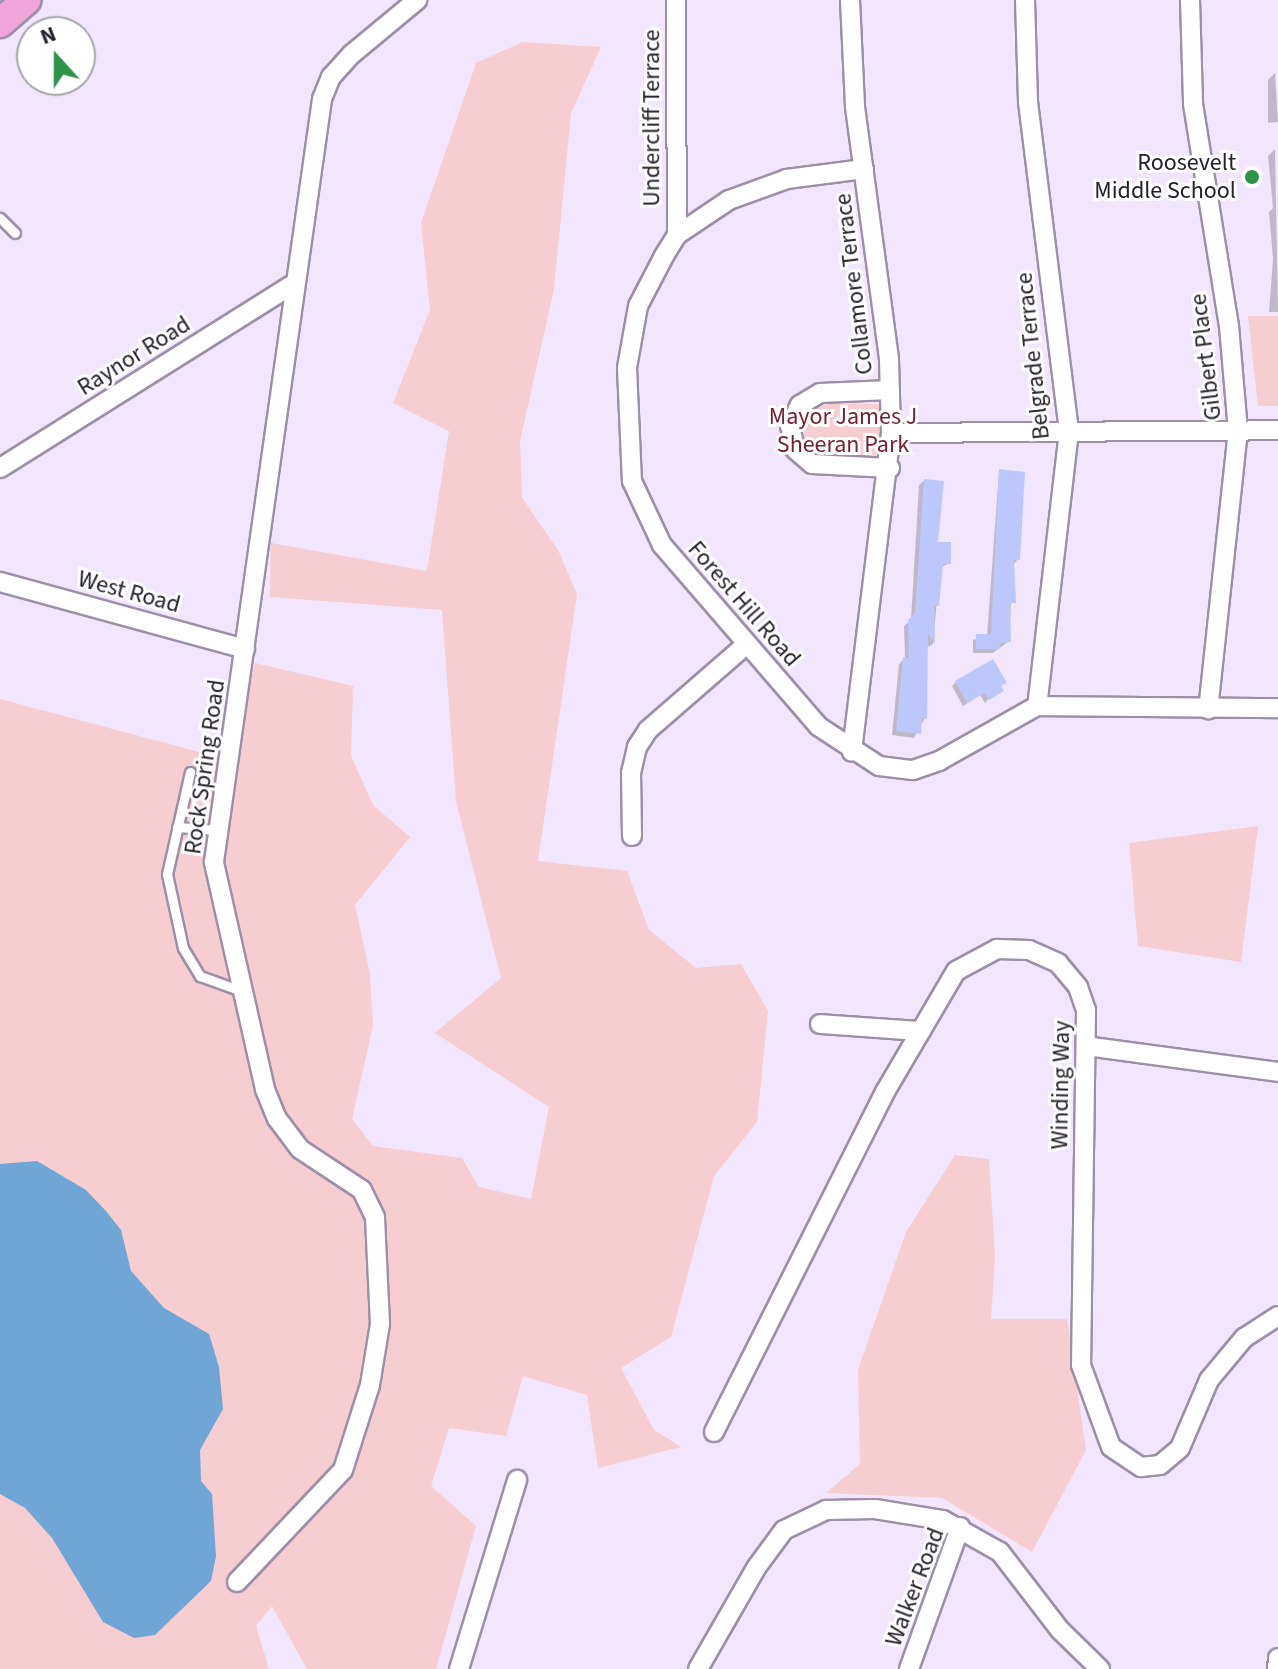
<!DOCTYPE html>
<html>
<head>
<meta charset="utf-8">
<style>
	body { margin:0 }
	#map { position:relative; width:1278px; height:1669px; overflow:hidden; background:#f1e6fb; font-family:"Source Sans 3",sans-serif }
	div>[style] { position:absolute }
	[style*='--x'] { left:calc(var(--x)*1px); top:calc(var(--y)*1px); width:calc(var(--w)*1px); rotate:calc(var(--a)*1deg) }
	.green>* { inset:0; background:#f6ced1 }
	.water>* { inset:0; background:#6fa6d5 }
	.shadow>* { inset:0; background:#0003 }
	.building>* { inset:0; background:#bec7fb }
	.roads { filter:drop-shadow(2px 0 #9d8fa8) drop-shadow(-2px 0 #9d8fa8) drop-shadow(0 2px #9d8fa8) drop-shadow(0 -2px #9d8fa8) }
	.service>* { height:9px; margin:-4.5px; padding:0 4.5px; transform-origin:4.5px; border-radius:4.5px; background:#fff }
	.minor>* { height:18px; margin:-9px; padding:0 9px; transform-origin:9px; border-radius:9px; background:#fff }
	.primary>* { height:28px; margin:-14px; padding:0 14px; transform-origin:14px; border-radius:14px; background:#efa5d7 }
	.dots>* { width:22px; height:22px; translate:-50% -50%; box-sizing:border-box; border:4px solid #fff; border-radius:50% }
	span { translate:-50% -50%; white-space:nowrap; text-align:center; line-height:1.15; -webkit-text-stroke:6px #fff; paint-order:stroke }
	.street-label { font-size:24px; color:#26202a }
	.poi-label { font-size:24px; color:#26202a }
	.right { translate:-100% -50%; text-align:right }
	.park-label { font-size:24px; color:#782032 }
	.north { position:absolute; left:16px; top:16px; width:80px; height:80px; box-sizing:border-box; background:#fff; border:2px solid #a8a6aa; border-radius:50%; rotate:339deg; font-size:22px; font-weight:700; line-height:32px; text-align:center; color:#26202a }
	.north::after { content:''; display:block; margin:auto; width:28px; height:36px; background:#2d944a; clip-path:polygon(50% 0,100% 100%,50% 72%,0 100%) }
</style>
</head>
<body>
<div id="map">
	<div class="green">
		<div style="clip-path:polygon(523px 42px,601px 47px,571px 113px,554px 289px,520px 441px,522px 498px,558px 550px,577px 594px,538px 861px,627px 871px,649px 930px,696px 968px,741px 964px,768px 1011px,757px 1122px,714px 1176px,671px 1337px,621px 1368px,654px 1430px,681px 1447px,598px 1468px,587px 1395px,523px 1376px,506px 1436px,449px 1428px,431px 1486px,476px 1526px,436px 1669px,307px 1669px,272px 1606px,256px 1626px,269px 1669px,0 1669px,0 699px,233px 761px,255px 663px,353px 686px,351px 756px,373px 805px,410px 837px,355px 905px,370px 974px,373px 1025px,352px 1119px,373px 1146px,462px 1158px,479px 1187px,531px 1199px,549px 1107px,435px 1033px,501px 978px,456px 801px,442px 610px,270px 597px,271px 543px,427px 571px,449px 431px,393px 403px,430px 310px,421px 223px,476px 63px)"></div>
		<div style="clip-path:polygon(1248px 316px,1278px 316px,1278px 406px,1258px 406px)"></div>
		<div style="clip-path:polygon(832px 403px,879px 404px,883px 455px,826px 459px,812px 452px,804px 440px,805px 422px,817px 407px)"></div>
		<div style="clip-path:polygon(1258px 826px,1241px 962px,1138px 946px,1129px 843px)"></div>
		<div style="clip-path:polygon(955px 1155px,989px 1159px,995px 1257px,991px 1319px,1067px 1319px,1086px 1450px,1032px 1552px,942px 1498px,826px 1493px,860px 1464px,858px 1370px,906px 1232px)"></div>
	</div>
	<div class="water">
		<div style="clip-path:polygon(37px 1161px,86px 1190px,106px 1211px,121px 1230px,131px 1271px,164px 1308px,209px 1334px,219px 1367px,223px 1409px,200px 1450px,201px 1481px,212px 1494px,216px 1556px,211px 1581px,155px 1635px,134px 1638px,103px 1622px,52px 1538px,25px 1508px,0 1494px,0 1164px)"></div>
	</div>
	<div class="shadow">
		<div style="clip-path:polygon(1275px 73px,1278px 122px,1268px 123px,1268px 80px)"></div>
		<div style="clip-path:polygon(1275px 149px,1278px 312px,1269px 312px,1273px 259px,1269px 212px,1273px 208px,1268px 156px)"></div>
		<div style="clip-path:polygon(999px 471px,1018px 559px,1013px 565px,1009px 641px,993px 653px,973px 653px,973px 640px,987px 636px)"></div>
		<div style="clip-path:polygon(924px 481px,936px 544px,949px 563px,940px 568px,933px 644px,929px 647px,926px 642px,925px 718px,914px 738px,892px 735px,899px 664px,905px 658px,904px 626px,911px 620px,919px 485px)"></div>
		<div style="clip-path:polygon(956px 682px,999px 687px,985px 703px,980px 695px,963px 706px,952px 686px)"></div>
	</div>
	<div class="building">
		<div style="clip-path:polygon(999px 469px,1025px 472px,1020px 560px,1014px 560px,1016px 603px,1010px 603px,1011px 642px,1000px 643px,1000px 649px,976px 649px,976px 634px,991px 634px)"></div>
		<div style="clip-path:polygon(924px 479px,944px 481px,938px 542px,951px 542px,951px 564px,943px 564px,939px 606px,934px 606px,935px 644px,928px 634px,927px 719px,922px 718px,921px 734px,896px 731px,903px 657px,909px 658px,908px 620px,915px 613px)"></div>
		<div style="clip-path:polygon(993px 659px,1007px 683px,1001px 686px,1004px 691px,989px 700px,985px 693px,967px 703px,955px 681px)"></div>
	</div>
	<div class="roads">
		<div class="service">
			<div style="--x:0;--y:218;--w:21;--a:45"></div>
			<div style="--x:190;--y:772;--w:105;--a:102.7"></div>
			<div style="--x:167;--y:874;--w:76;--a:77.8"></div>
			<div style="--x:183;--y:948;--w:33;--a:59"></div>
			<div style="--x:200;--y:976;--w:45;--a:19.7"></div>
			<div style="--x:177;--y:827;--w:41;--a:4.2"></div>
		</div>
		<div class="minor">
			<div style="--x:676;--y:0;--w:235;--a:89.8"></div>
			<div style="--x:850;--y:0;--w:107;--a:87.3"></div>
			<div style="--x:855;--y:107;--w:255;--a:82.3"></div>
			<div style="--x:889;--y:360;--w:73;--a:88.4"></div>
			<div style="--x:891;--y:433;--w:321;--a:97"></div>
			<div style="--x:1025;--y:0;--w:102;--a:88.3"></div>
			<div style="--x:1028;--y:102;--w:332;--a:82.9"></div>
			<div style="--x:1069;--y:431;--w:277;--a:96.6"></div>
			<div style="--x:1190;--y:0;--w:104;--a:88.3"></div>
			<div style="--x:1193;--y:104;--w:225;--a:80.8"></div>
			<div style="--x:1229;--y:326;--w:104;--a:85.1"></div>
			<div style="--x:1238;--y:430;--w:281;--a:96.1"></div>
			<div style="--x:864;--y:169;--w:78;--a:172.6"></div>
			<div style="--x:787;--y:179;--w:62;--a:160.1"></div>
			<div style="--x:729;--y:200;--w:63;--a:146.1"></div>
			<div style="--x:677;--y:235;--w:25;--a:122"></div>
			<div style="--x:664;--y:256;--w:56;--a:117.5"></div>
			<div style="--x:638;--y:306;--w:63;--a:100.1"></div>
			<div style="--x:627;--y:368;--w:113;--a:87.5"></div>
			<div style="--x:632;--y:481;--w:71;--a:64.9"></div>
			<div style="--x:662;--y:545;--w:239;--a:49.2"></div>
			<div style="--x:818;--y:726;--w:73;--a:33.3"></div>
			<div style="--x:879;--y:766;--w:34;--a:7"></div>
			<div style="--x:913;--y:770;--w:28;--a:-19"></div>
			<div style="--x:939;--y:761;--w:112;--a:-29.3"></div>
			<div style="--x:1037;--y:706;--w:241;--a:0.5"></div>
			<div style="--x:891;--y:433;--w:387;--a:-0.4"></div>
			<div style="--x:0;--y:468;--w:346;--a:-32.1"></div>
			<div style="--x:890;--y:468;--w:78;--a:-177.1"></div>
			<div style="--x:812;--y:464;--w:23;--a:-139"></div>
			<div style="--x:795;--y:449;--w:24;--a:-102"></div>
			<div style="--x:790;--y:426;--w:23;--a:-65"></div>
			<div style="--x:800;--y:405;--w:23;--a:-31"></div>
			<div style="--x:820;--y:393;--w:70;--a:-2.5"></div>
			<div style="--x:0;--y:582;--w:254;--a:15.3"></div>
			<div style="--x:632;--y:836;--w:63;--a:-90.9"></div>
			<div style="--x:631;--y:773;--w:27;--a:-77"></div>
			<div style="--x:637;--y:747;--w:20;--a:-57"></div>
			<div style="--x:648;--y:730;--w:131;--a:-41"></div>
			<div style="--x:820;--y:1024;--w:101;--a:4"></div>
			<div style="--x:1086;--y:1046;--w:194;--a:7.7"></div>
			<div style="--x:714;--y:1432;--w:381;--a:-63.3"></div>
			<div style="--x:885;--y:1092;--w:140;--a:-59.6"></div>
			<div style="--x:956;--y:971;--w:47;--a:-28.2"></div>
			<div style="--x:997;--y:949;--w:32;--a:2"></div>
			<div style="--x:1029;--y:950;--w:32;--a:24"></div>
			<div style="--x:1058;--y:963;--w:31;--a:50"></div>
			<div style="--x:1078;--y:987;--w:24;--a:71"></div>
			<div style="--x:1086;--y:1010;--w:355;--a:90.8"></div>
			<div style="--x:1081;--y:1365;--w:87;--a:69.9"></div>
			<div style="--x:1111;--y:1447;--w:36;--a:34"></div>
			<div style="--x:1141;--y:1467;--w:19;--a:-6"></div>
			<div style="--x:1160;--y:1465;--w:26;--a:-40"></div>
			<div style="--x:1180;--y:1448;--w:74;--a:-66.9"></div>
			<div style="--x:1209;--y:1380;--w:55;--a:-50.2"></div>
			<div style="--x:1244;--y:1338;--w:40;--a:-32.9"></div>
			<div style="--x:237;--y:1582;--w:154;--a:-46.6"></div>
			<div style="--x:343;--y:1470;--w:89;--a:-72.4"></div>
			<div style="--x:370;--y:1385;--w:62;--a:-80.7"></div>
			<div style="--x:380;--y:1324;--w:107;--a:-92.7"></div>
			<div style="--x:375;--y:1217;--w:30;--a:-116"></div>
			<div style="--x:362;--y:1190;--w:74;--a:-146.5"></div>
			<div style="--x:300;--y:1149;--w:38;--a:-127"></div>
			<div style="--x:277;--y:1119;--w:32;--a:-112"></div>
			<div style="--x:265;--y:1089;--w:233;--a:-102.7"></div>
			<div style="--x:214;--y:862;--w:771;--a:-81.94"></div>
			<div style="--x:322;--y:99;--w:24;--a:-68"></div>
			<div style="--x:331;--y:77;--w:31;--a:-48"></div>
			<div style="--x:352;--y:54;--w:85;--a:-39.7"></div>
			<div style="--x:459;--y:1669;--w:198;--a:-72.9"></div>
			<div style="--x:698;--y:1669;--w:116;--a:-60.1"></div>
			<div style="--x:756;--y:1568;--w:47;--a:-53.6"></div>
			<div style="--x:784;--y:1530;--w:47;--a:-25.5"></div>
			<div style="--x:826;--y:1510;--w:49;--a:-1.2"></div>
			<div style="--x:875;--y:1509;--w:69;--a:9.2"></div>
			<div style="--x:943;--y:1520;--w:65;--a:29.3"></div>
			<div style="--x:1000;--y:1552;--w:98;--a:52.4"></div>
			<div style="--x:1060;--y:1630;--w:56;--a:44.3"></div>
			<div style="--x:909;--y:1669;--w:151;--a:-70.2"></div>
			<div style="--x:1277;--y:1669;--w:11;--a:-85"></div>
		</div>
		<div class="primary">
			<div style="--x:0;--y:23;--w:35;--a:-41"></div>
		</div>
	</div>
	<div class="dots">
		<div style="left:1252px;top:177px;background:#2d944a"></div>
	</div>
	<div class="street-label">
		<span style="left:652px;top:118px;rotate:-90deg">Undercliff Terrace</span>
		<span style="left:854px;top:284px;rotate:-97deg">Collamore Terrace</span>
		<span style="left:134px;top:356px;rotate:-32deg">Raynor Road</span>
		<span style="left:1033px;top:356px;rotate:-96deg">Belgrade Terrace</span>
		<span style="left:1206px;top:357px;rotate:-97deg">Gilbert Place</span>
		<span style="left:129px;top:592px;rotate:15deg">West Road</span>
		<span style="left:744px;top:604px;rotate:49deg">Forest Hill Road</span>
		<span style="left:205px;top:767px;rotate:-82deg">Rock Spring Road</span>
		<span style="left:1061px;top:1085px;rotate:-89deg">Winding Way</span>
		<span style="left:915px;top:1587px;rotate:-69deg">Walker Road</span>
	</div>
	<div class="poi-label">
		<span class="right" style="left:1236px;top:177px">Roosevelt<br>Middle School</span>
	</div>
	<div class="park-label">
		<span style="left:843px;top:431px">Mayor James J<br>Sheeran Park</span>
	</div>
	<div class="north">N</div>
</div>
</body>
</html>
